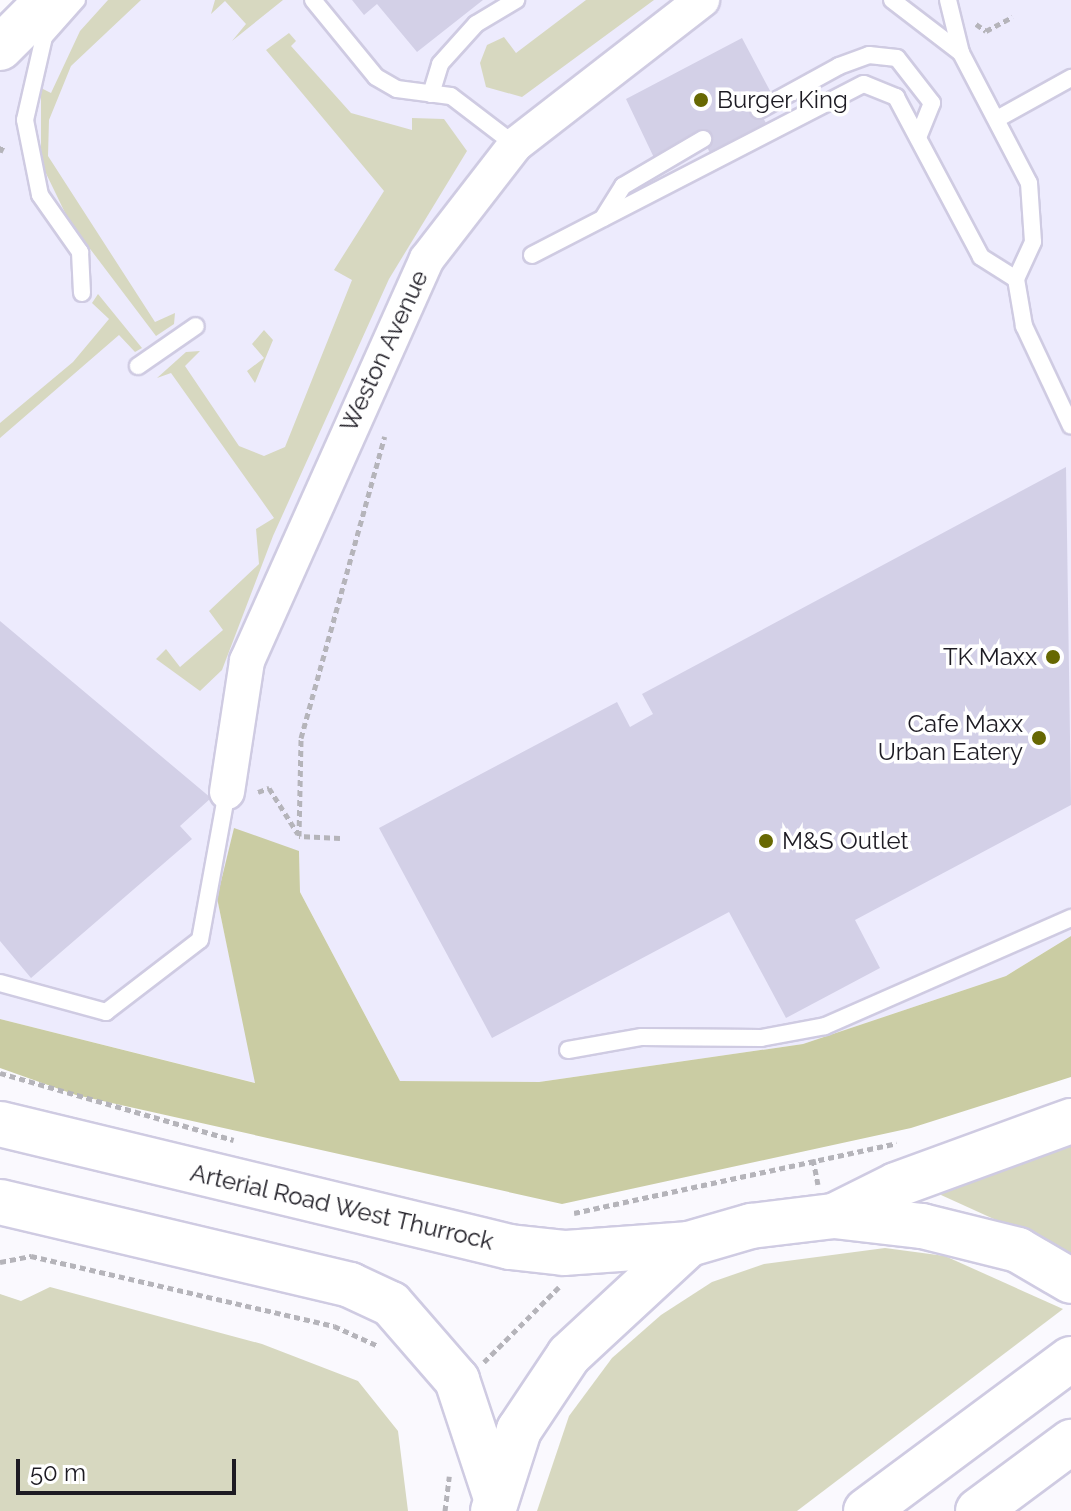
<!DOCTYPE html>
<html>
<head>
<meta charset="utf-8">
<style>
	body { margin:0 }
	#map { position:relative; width:1071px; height:1511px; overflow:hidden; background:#faf9fe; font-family:Raleway,sans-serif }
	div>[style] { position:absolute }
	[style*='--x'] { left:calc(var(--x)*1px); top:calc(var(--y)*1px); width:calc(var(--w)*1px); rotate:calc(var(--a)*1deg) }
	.built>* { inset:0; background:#edebfd }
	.green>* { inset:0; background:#d7d8c0 }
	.forest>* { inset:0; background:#cacca3 }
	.building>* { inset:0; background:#d3d0e7 }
	.path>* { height:5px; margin-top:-2.5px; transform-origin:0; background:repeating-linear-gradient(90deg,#b5b4ba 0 6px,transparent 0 10px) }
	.roads { filter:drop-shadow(2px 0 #cfcbe2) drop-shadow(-2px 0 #cfcbe2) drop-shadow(0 2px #cfcbe2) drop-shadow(0 -2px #cfcbe2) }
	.service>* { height:16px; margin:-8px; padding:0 8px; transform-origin:8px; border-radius:8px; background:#fff }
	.minor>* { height:34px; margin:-17px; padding:0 17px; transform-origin:17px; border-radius:17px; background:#fff }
	.secondary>* { height:44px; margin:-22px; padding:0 22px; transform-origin:22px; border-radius:22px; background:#fff }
	.primary>* { height:44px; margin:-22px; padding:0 22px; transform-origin:22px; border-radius:22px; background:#fff }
	.trunk>* { height:44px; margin:-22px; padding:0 22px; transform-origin:22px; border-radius:22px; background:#fff }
	.dots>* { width:22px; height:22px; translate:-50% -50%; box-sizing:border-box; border:4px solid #fff; border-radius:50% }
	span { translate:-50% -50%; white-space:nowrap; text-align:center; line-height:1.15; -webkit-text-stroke:7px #fff; paint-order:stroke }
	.poi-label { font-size:24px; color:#1d1b23 }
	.left { translate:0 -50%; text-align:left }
	.right { translate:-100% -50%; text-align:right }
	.street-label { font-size:24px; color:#1d1b23 }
	.scale { position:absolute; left:16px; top:1459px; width:220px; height:36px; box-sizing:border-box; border:4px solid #1d1b23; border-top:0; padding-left:10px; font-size:24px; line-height:28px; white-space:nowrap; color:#1d1b23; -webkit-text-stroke:6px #fff; paint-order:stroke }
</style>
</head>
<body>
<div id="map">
	<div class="built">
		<div style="clip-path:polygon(66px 0,1071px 0,1071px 936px,1006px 976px,803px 1044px,539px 1082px,400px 1081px,300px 892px,299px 851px,217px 898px,256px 1083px,0 1019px,0 71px)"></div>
	</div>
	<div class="green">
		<div style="clip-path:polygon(108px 0,141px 0,71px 66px,49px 120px,48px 156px,155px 322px,175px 313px,174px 324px,156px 336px,69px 221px,41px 163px,41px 88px,51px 93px,80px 31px)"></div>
		<div style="clip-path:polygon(215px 0,283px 0,232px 41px,246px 24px,225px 1px,211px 14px)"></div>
		<div style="clip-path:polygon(586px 0,654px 0,522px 97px,486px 87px,480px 63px,487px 45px,504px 37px,516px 53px)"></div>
		<div style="clip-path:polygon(289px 33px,296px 41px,291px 46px,351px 113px,412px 130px,412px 118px,444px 119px,467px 151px,389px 279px,273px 536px,222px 670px,200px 691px,156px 659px,166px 649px,180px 667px,223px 630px,209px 611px,259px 564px,256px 529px,274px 518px,171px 373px,157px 378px,186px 352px,200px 351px,185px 366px,239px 446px,264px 456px,285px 447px,352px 280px,334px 270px,384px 191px,266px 50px)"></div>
		<div style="clip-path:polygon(98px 294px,142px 348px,135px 352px,119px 335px,0 438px,0 423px,73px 362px,109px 319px,92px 303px)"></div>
		<div style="clip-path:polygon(264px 330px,273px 340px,255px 383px,247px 371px,264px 358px,252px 344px)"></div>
		<div style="clip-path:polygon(1071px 1139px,1071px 1254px,941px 1195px,942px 1191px)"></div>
		<div style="clip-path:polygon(885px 1248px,945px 1256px,1063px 1309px,797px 1511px,537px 1511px,569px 1416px,612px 1358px,661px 1315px,712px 1282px,764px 1264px)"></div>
		<div style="clip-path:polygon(50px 1287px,262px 1344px,358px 1381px,398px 1431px,408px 1511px,0 1511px,0 1294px,21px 1301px)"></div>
	</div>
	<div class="forest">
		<div style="clip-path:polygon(234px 828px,299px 851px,300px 892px,400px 1081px,539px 1082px,803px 1044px,1006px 976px,1071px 936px,1071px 1077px,911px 1128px,562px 1204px,76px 1095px,0 1068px,0 1019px,255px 1083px,217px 898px)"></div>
	</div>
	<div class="building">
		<div style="clip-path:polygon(352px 0,483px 0,417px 52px,377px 4px,364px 15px)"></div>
		<div style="clip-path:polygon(742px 38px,776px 102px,759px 110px,767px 125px,711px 155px,703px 139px,657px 164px,626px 99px)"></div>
		<div style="clip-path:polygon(1066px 467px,1071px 805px,855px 920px,880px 968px,786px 1018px,729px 912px,492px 1038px,379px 828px,617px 702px,630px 727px,653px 714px,642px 694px)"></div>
		<div style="clip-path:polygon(0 621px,211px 798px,180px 826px,192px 839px,31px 978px,0 941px)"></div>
	</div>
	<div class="path">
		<div style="--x:976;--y:24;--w:12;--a:35"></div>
		<div style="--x:986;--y:31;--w:30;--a:-28"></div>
		<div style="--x:0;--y:152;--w:9;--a:-63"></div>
		<div style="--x:258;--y:792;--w:12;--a:-20"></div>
		<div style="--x:269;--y:788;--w:54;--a:57.8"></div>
		<div style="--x:340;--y:838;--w:41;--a:-177.2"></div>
		<div style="--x:299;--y:836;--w:98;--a:-88.8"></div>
		<div style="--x:301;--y:738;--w:313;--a:-74.5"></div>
		<div style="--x:0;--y:1073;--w:243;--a:16"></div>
		<div style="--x:813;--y:1159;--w:26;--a:79"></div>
		<div style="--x:574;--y:1213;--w:330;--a:-12.2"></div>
		<div style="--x:0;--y:1262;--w:32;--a:-11"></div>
		<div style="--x:31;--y:1256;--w:311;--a:13"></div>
		<div style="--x:334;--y:1326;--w:48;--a:24.4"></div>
		<div style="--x:484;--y:1362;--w:106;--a:-45"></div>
		<div style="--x:445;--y:1511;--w:35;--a:-83"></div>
	</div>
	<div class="roads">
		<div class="service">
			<div style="--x:77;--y:0;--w:50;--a:131.7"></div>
			<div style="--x:44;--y:37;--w:85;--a:102.9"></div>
			<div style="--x:25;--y:120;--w:76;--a:78.7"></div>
			<div style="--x:40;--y:195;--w:70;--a:54.9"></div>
			<div style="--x:80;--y:252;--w:41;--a:87.2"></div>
			<div style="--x:313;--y:0;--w:99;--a:50.7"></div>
			<div style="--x:376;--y:77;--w:24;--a:30"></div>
			<div style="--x:397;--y:89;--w:54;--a:7.4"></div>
			<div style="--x:451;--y:96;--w:81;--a:37.4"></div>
			<div style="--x:892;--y:0;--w:87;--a:37.5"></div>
			<div style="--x:948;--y:0;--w:55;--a:76.2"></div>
			<div style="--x:961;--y:53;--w:147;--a:62.4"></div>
			<div style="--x:1029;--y:183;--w:59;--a:86.1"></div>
			<div style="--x:1033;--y:242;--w:41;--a:114.7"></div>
			<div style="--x:1016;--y:279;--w:48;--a:80.3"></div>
			<div style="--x:1024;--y:326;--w:110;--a:64.8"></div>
			<div style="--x:431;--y:94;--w:31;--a:-73"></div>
			<div style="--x:440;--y:64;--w:54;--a:-48"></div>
			<div style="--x:476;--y:24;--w:47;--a:-31"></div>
			<div style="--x:759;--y:110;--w:91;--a:-28.8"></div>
			<div style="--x:839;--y:66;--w:32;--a:-20"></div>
			<div style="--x:869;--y:55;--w:28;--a:6"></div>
			<div style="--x:897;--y:58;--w:57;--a:52.1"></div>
			<div style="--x:932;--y:103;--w:37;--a:112"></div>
			<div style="--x:997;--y:119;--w:85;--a:-29"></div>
			<div style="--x:603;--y:218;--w:38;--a:-58"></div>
			<div style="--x:623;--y:186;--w:93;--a:-30.4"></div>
			<div style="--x:532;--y:255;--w:373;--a:-27.3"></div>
			<div style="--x:864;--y:84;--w:35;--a:22"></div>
			<div style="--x:896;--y:97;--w:181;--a:62"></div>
			<div style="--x:981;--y:257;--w:41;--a:32.2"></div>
			<div style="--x:138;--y:366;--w:70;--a:-34.6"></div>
			<div style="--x:0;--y:983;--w:110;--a:15.3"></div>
			<div style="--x:106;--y:1012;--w:118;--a:-37.5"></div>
			<div style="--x:200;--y:940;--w:150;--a:-79.7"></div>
			<div style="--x:568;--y:1050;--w:75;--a:-10"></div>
			<div style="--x:642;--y:1037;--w:119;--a:0.5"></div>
			<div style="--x:761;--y:1038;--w:65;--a:-10.6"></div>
			<div style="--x:825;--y:1026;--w:269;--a:-23.7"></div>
		</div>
		<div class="minor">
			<div style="--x:227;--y:792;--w:133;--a:-81.3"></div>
			<div style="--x:247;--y:661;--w:440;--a:-65.9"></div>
			<div style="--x:427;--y:259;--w:144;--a:-52.3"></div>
			<div style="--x:515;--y:145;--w:237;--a:-37.8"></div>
		</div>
		<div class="secondary">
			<div style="--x:0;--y:48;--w:68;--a:-45"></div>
		</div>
		<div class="primary">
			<div style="--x:0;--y:1124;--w:525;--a:13.56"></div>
			<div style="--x:510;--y:1247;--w:54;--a:6.3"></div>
			<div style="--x:564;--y:1253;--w:125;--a:-4.1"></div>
			<div style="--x:0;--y:1202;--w:360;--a:13.3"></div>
			<div style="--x:350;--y:1285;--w:45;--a:24.9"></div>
			<div style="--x:391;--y:1304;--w:101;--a:49"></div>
			<div style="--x:457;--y:1380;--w:118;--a:71.7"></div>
			<div style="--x:493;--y:1511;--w:85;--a:-72.2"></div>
			<div style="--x:519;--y:1430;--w:90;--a:-56.3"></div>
			<div style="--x:569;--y:1355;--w:163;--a:-42.8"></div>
			<div style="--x:689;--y:1244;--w:65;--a:-16.2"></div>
			<div style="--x:751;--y:1226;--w:84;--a:-6.9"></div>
			<div style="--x:834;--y:1216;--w:89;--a:6.5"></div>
			<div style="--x:922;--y:1226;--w:99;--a:14"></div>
			<div style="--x:1018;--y:1250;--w:61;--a:30.3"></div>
		</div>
		<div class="trunk">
			<div style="--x:834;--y:1216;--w:69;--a:-26.6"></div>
			<div style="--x:896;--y:1185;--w:186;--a:-20.1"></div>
			<div style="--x:866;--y:1511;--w:255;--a:-36.6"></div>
			<div style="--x:978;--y:1511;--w:116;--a:-36.6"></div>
		</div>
	</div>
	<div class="dots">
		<div style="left:701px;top:100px;background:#676802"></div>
		<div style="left:1053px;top:657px;background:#676802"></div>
		<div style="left:1039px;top:738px;background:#676802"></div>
		<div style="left:766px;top:841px;background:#676802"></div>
	</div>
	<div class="poi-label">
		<span class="left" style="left:717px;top:100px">Burger King</span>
		<span class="right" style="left:1037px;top:657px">TK Maxx</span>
		<span class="right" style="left:1023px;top:738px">Cafe Maxx<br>Urban Eatery</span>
		<span class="left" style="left:782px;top:841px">M&amp;S Outlet</span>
	</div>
	<div class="street-label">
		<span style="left:384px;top:351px;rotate:-65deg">Weston Avenue</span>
		<span style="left:342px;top:1207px;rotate:13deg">Arterial Road West Thurrock</span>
	</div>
	<div class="scale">50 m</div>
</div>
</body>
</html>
